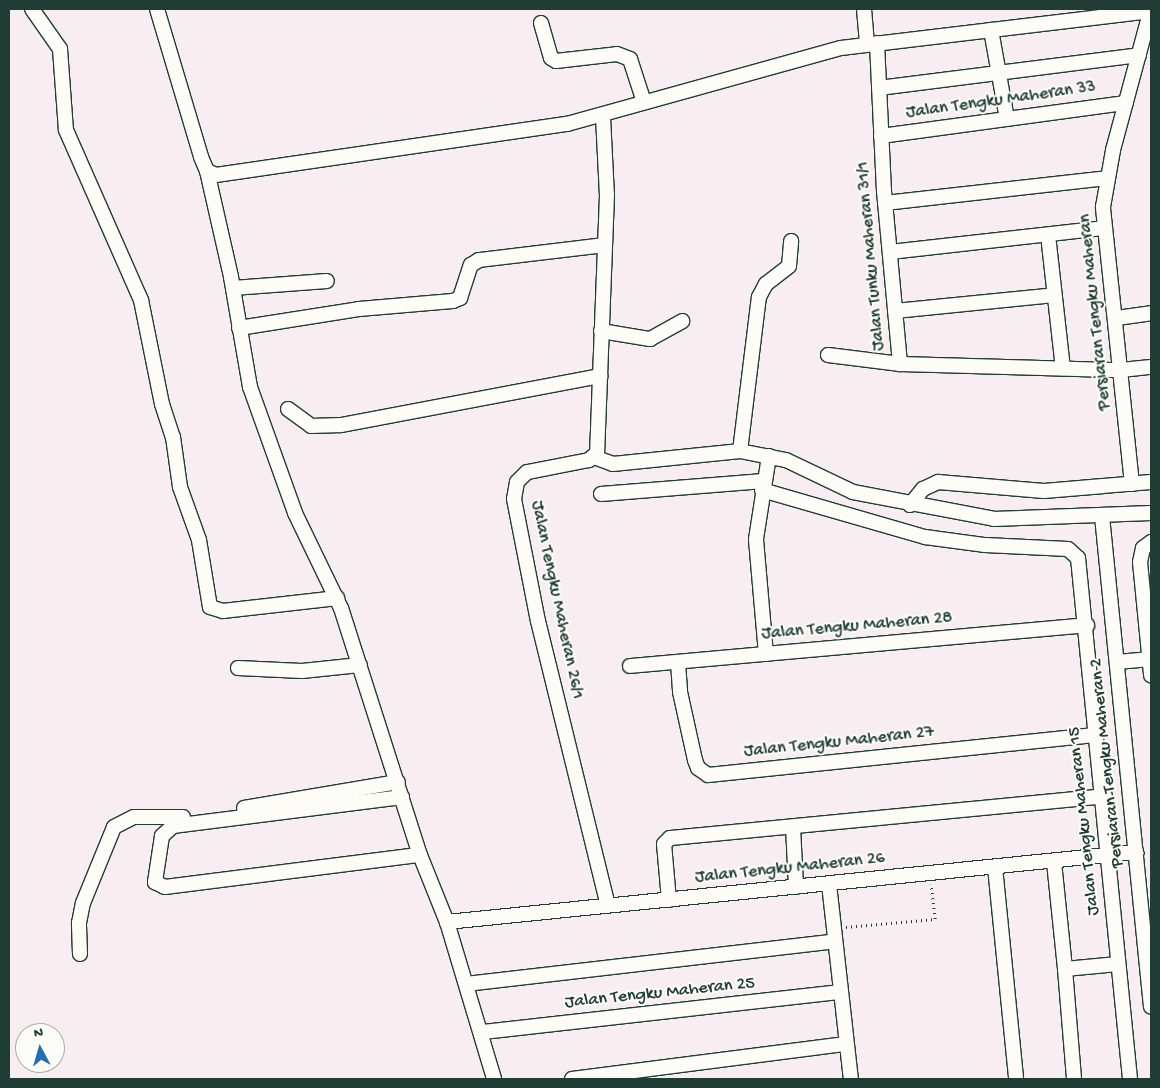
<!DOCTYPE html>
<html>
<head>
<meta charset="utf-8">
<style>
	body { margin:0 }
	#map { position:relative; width:1160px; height:1088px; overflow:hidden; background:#f8eef1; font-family:"Gochi Hand",sans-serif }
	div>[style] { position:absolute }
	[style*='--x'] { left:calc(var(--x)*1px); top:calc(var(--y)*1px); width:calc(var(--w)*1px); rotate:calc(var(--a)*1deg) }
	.path>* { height:2.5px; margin-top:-1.25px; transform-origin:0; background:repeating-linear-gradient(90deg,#1f3d34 0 1px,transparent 0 5px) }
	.roads { filter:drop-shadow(1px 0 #1f3d34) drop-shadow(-1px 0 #1f3d34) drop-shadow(0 1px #1f3d34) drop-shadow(0 -1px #1f3d34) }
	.minor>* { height:14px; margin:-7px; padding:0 7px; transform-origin:7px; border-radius:7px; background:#fdfcf7 }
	span { translate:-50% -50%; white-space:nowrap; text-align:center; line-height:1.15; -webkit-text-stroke:4px #fdfcf7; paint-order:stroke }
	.street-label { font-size:18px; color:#1f3d34 }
	.frame { position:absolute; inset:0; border:10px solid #1f3d34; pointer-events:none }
	.north { position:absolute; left:15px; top:1023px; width:50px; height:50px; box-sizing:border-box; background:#fdfcf7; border:1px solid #a4b0a9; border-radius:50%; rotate:354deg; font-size:14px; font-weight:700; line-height:20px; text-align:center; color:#1f3d34 }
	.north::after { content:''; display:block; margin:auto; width:18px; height:22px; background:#1f6fb2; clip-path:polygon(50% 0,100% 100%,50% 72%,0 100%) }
</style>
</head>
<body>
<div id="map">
	<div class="path">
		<div style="--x:846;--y:927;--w:89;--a:-5.1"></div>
		<div style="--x:935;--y:919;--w:35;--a:-97"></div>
	</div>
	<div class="roads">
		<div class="minor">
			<div style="--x:32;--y:9;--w:49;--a:55"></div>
			<div style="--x:60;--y:49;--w:81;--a:85.8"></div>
			<div style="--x:66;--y:130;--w:186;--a:66.2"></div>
			<div style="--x:141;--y:300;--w:106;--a:78.6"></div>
			<div style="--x:162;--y:404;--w:35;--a:72"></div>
			<div style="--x:173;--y:437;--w:50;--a:82"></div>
			<div style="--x:180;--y:487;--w:56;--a:70.3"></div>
			<div style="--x:199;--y:540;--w:68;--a:80.7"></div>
			<div style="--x:210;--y:607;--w:14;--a:17"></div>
			<div style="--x:223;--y:611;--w:115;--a:-6.5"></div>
			<div style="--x:157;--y:9;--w:154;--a:73.4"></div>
			<div style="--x:201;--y:157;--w:15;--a:67"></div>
			<div style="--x:207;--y:171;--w:10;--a:24"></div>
			<div style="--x:216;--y:175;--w:355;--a:-8.3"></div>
			<div style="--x:567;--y:124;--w:284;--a:-15.5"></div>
			<div style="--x:841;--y:48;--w:312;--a:-6.8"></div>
			<div style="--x:864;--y:9;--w:35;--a:85"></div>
			<div style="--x:541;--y:23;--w:36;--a:74"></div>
			<div style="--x:551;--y:58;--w:6;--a:31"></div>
			<div style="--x:556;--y:61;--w:61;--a:-6.5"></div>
			<div style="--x:617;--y:54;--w:14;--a:21"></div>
			<div style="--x:630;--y:59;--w:45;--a:72"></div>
			<div style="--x:991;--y:30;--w:90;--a:79.8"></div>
			<div style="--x:877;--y:43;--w:148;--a:87.3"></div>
			<div style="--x:884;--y:191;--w:174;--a:84.7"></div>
			<div style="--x:879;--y:88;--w:262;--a:-7.2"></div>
			<div style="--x:603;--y:117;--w:78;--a:87.1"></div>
			<div style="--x:607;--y:195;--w:258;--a:92.2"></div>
			<div style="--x:597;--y:453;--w:11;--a:139"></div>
			<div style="--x:589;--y:460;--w:63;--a:169"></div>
			<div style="--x:527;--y:472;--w:14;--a:135"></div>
			<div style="--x:517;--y:482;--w:17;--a:100"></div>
			<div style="--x:514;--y:499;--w:124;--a:78.9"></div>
			<div style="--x:538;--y:621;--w:293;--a:76.2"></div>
			<div style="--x:881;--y:136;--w:247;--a:-7.7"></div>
			<div style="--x:207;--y:171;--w:109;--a:77.2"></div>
			<div style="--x:231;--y:277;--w:112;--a:80.2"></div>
			<div style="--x:250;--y:387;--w:134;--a:70.3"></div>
			<div style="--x:295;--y:513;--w:106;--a:64.2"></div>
			<div style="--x:341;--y:608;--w:259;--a:72.3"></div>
			<div style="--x:420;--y:855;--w:72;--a:68.1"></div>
			<div style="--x:447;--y:922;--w:164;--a:73.3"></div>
			<div style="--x:885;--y:203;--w:223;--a:-6.4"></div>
			<div style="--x:1048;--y:235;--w:134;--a:83.6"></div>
			<div style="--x:890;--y:252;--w:214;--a:-6.4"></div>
			<div style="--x:233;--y:288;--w:94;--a:-4.3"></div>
			<div style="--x:895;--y:311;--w:160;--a:-5.7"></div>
			<div style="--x:1117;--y:318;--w:34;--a:-8"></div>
			<div style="--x:239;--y:328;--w:121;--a:-9"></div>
			<div style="--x:359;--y:309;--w:94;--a:-4.9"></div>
			<div style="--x:453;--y:301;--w:8;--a:-23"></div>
			<div style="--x:460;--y:298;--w:35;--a:-72"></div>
			<div style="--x:471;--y:265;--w:9;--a:-32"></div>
			<div style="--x:479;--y:260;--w:126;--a:-6.8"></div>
			<div style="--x:601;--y:331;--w:50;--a:9.3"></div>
			<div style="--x:650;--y:339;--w:37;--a:-29"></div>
			<div style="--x:828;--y:355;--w:73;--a:7.1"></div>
			<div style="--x:900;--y:364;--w:221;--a:1.6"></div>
			<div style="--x:1121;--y:370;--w:30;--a:-6"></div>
			<div style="--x:288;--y:409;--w:29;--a:36"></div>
			<div style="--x:311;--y:426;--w:30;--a:-2"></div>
			<div style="--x:341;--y:425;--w:264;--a:-10.7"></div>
			<div style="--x:740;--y:451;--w:155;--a:-83"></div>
			<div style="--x:759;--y:297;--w:15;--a:-62"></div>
			<div style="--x:766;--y:284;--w:29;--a:-38"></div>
			<div style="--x:789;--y:266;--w:25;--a:-85"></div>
			<div style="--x:594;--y:457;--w:20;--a:20"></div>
			<div style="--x:613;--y:464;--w:128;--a:-5.8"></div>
			<div style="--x:740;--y:451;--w:47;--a:11.1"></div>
			<div style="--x:786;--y:460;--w:74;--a:25.5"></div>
			<div style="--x:853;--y:492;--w:144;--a:10.8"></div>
			<div style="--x:994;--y:519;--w:157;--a:-2.2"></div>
			<div style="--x:1132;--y:484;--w:279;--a:-96"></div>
			<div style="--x:1103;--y:207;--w:58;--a:-80"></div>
			<div style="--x:1113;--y:150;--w:146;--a:-74.9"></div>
			<div style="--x:762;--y:490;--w:170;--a:16.1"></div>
			<div style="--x:925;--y:537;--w:61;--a:7.6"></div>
			<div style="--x:985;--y:545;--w:83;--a:2.8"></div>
			<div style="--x:1068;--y:549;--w:13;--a:42"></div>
			<div style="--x:1078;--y:558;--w:524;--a:84.3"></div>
			<div style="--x:601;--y:494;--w:163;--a:-4.6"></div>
			<div style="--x:910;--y:505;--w:21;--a:-51"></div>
			<div style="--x:923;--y:489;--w:17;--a:-25"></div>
			<div style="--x:938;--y:482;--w:106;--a:4.9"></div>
			<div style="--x:1044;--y:491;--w:107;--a:-4.8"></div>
			<div style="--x:1102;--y:516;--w:493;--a:84.3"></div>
			<div style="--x:1151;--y:542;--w:10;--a:143"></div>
			<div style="--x:1143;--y:548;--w:14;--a:102"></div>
			<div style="--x:1140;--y:562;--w:114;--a:84.4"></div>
			<div style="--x:766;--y:654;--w:115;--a:-95"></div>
			<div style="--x:756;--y:539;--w:84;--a:-81.1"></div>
			<div style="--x:678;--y:662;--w:30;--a:86"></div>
			<div style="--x:680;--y:692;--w:70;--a:77.6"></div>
			<div style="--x:695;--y:760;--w:9;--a:69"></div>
			<div style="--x:698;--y:768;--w:12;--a:35"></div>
			<div style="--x:708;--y:775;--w:389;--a:-5.9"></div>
			<div style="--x:1117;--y:662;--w:34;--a:-5"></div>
			<div style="--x:630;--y:666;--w:459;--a:-5.1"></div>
			<div style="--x:238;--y:668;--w:64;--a:2.7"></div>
			<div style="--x:302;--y:671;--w:58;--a:-5.9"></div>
			<div style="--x:402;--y:797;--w:231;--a:172.8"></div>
			<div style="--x:173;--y:826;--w:15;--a:138"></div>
			<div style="--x:162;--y:836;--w:47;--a:98.7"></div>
			<div style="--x:155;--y:882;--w:11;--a:27"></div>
			<div style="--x:165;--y:887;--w:257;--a:-7.2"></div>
			<div style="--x:244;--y:808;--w:156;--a:-9.6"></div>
			<div style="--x:793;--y:827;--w:60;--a:87.1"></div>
			<div style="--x:1054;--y:862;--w:108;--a:84.1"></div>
			<div style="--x:1065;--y:969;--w:53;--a:-5.4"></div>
			<div style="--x:995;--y:867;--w:213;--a:84.3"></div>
			<div style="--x:829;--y:884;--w:196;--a:83.6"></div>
			<div style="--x:669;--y:900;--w:56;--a:-95.1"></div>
			<div style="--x:664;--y:844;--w:8;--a:-45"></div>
			<div style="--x:670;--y:838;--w:437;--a:-5.5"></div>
			<div style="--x:447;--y:922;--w:693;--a:-5.8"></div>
			<div style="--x:80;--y:954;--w:31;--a:-92"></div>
			<div style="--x:79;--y:923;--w:20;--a:-79"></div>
			<div style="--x:83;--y:903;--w:82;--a:-67.8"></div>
			<div style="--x:114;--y:827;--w:22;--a:-27"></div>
			<div style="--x:134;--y:817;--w:49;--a:0"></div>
			<div style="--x:1065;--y:969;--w:110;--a:85.3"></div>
			<div style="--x:466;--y:984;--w:371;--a:-6.6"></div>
			<div style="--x:483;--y:1032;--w:360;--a:-6.4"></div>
			<div style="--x:572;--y:1079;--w:276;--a:-7.3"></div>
		</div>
	</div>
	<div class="street-label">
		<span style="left:1001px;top:101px;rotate:-8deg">Jalan Tengku Maheran 33</span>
		<span style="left:872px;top:256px;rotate:-95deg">Jalan Tunku Maheran 31/1</span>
		<span style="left:1096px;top:312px;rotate:-96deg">Persiaran Tengku Maheran</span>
		<span style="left:556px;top:600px;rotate:78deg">Jalan Tengku Maheran 26/1</span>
		<span style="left:857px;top:627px;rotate:-5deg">Jalan Tengku Maheran 28</span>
		<span style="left:839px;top:743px;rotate:-6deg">Jalan Tengku Maheran 27</span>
		<span style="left:1108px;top:763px;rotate:-96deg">Persiaran Tengku Maheran 2</span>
		<span style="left:1085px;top:821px;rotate:-96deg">Jalan Tengku Maheran 15</span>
		<span style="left:790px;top:869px;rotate:-6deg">Jalan Tengku Maheran 26</span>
		<span style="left:660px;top:994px;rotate:-6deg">Jalan Tengku Maheran 25</span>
	</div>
	<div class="frame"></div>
	<div class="north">N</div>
</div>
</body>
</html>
